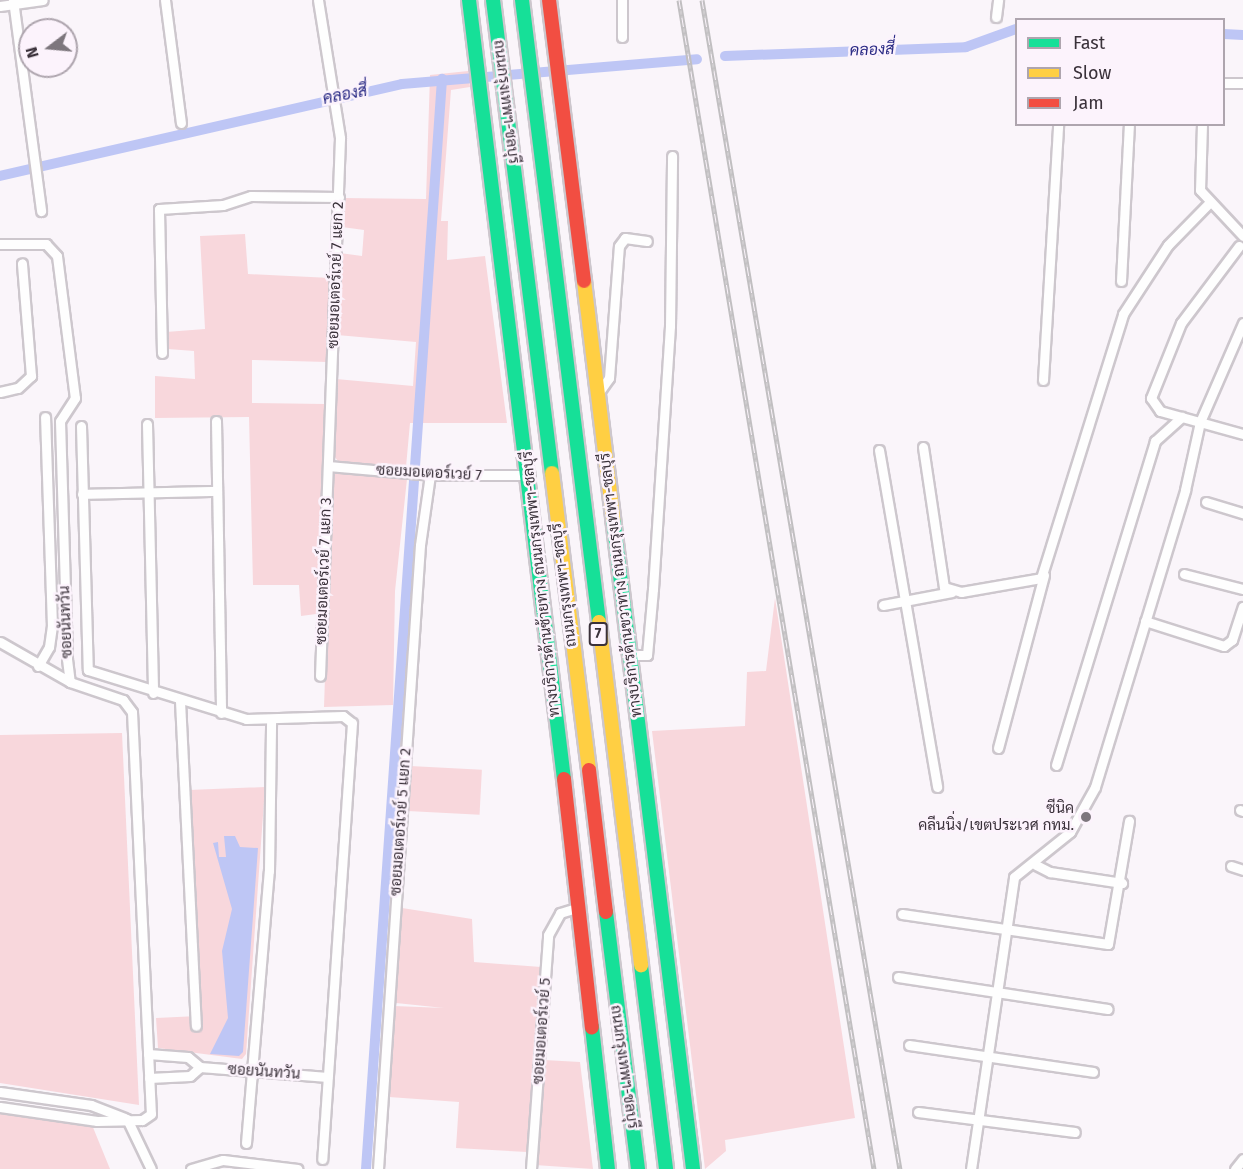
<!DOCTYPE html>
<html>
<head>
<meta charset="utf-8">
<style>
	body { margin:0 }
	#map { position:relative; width:1243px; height:1169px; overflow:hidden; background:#faf5fa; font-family:"Fira Sans",Sarabun,sans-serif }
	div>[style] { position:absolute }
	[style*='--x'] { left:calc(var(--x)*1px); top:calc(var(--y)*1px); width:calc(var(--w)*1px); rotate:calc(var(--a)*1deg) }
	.green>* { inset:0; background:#f8d7dc; transform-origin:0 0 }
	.water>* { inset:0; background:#bec6f5 }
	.canal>* { height:10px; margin:-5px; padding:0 5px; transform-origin:5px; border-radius:5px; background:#bec6f5 }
	.roads { filter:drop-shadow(2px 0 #cdc7cd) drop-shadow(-2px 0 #cdc7cd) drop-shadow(0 2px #cdc7cd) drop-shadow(0 -2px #cdc7cd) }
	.street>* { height:9px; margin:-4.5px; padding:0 4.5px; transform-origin:4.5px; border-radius:4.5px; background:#fefefe }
	.fast>* { height:14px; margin:-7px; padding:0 7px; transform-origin:7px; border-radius:7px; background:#16e098 }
	.slow>* { height:14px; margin:-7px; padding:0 7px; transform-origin:7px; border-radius:7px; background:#ffcf43 }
	.jam>* { height:14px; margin:-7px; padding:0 7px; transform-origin:7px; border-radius:7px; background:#f24e42 }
	.rail>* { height:5px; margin-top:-2.5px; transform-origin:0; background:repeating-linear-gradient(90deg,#fcf3fc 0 9px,#c1bfc1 0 18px); box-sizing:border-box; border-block:2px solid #c1bfc1 }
	.dots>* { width:16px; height:16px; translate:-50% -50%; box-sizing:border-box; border:3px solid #fcf3fc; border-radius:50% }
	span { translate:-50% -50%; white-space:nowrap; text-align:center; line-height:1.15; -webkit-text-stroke:5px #fcf3fc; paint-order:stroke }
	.shield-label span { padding:2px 4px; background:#fcf3fc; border:2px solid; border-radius:4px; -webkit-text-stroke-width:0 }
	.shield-label { font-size:14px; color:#3a313a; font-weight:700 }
	.street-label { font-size:15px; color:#3a313a }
	.poi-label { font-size:15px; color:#3a313a }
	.right { translate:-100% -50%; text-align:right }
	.water-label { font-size:16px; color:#282984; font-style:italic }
	.legend { position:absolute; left:1015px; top:18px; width:210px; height:108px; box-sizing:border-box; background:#fcf3fc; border:2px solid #aea5ae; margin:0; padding:8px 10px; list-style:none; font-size:18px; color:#3a313a }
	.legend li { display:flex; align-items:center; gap:12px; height:30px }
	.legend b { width:30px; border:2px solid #aea5ae }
	.north { position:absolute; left:18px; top:18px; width:60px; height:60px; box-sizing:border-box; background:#fcf3fc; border:2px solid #aea5ae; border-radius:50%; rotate:254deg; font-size:16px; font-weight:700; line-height:24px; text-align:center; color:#3a313a }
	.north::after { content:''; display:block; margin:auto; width:21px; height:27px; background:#7d767d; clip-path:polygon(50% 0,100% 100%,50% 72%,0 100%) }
</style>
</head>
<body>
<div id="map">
	<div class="green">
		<div style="clip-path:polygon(468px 71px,470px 87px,451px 90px,441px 221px,448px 221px,447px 260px,485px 256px,507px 423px,410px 423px,406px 467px,338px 461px,333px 455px,336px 379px,413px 386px,416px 342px,337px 335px,340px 253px,362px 256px,364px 230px,342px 227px,343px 198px,426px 199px,430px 75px)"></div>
		<div style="clip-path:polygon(245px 234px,248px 274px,331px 278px,327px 362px,252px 360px,252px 403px,325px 404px,316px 614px,301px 616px,299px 585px,253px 585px,249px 417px,155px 418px,155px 376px,195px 379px,194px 351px,168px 349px,166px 332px,205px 329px,200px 236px)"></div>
		<div style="clip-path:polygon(332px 471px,407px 479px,395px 591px,393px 705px,324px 707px)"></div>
		<div style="clip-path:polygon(775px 598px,855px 1118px,725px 1140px,726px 1151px,705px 1169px,652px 731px,745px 726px,747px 672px,766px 671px)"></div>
		<div style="clip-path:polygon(122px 733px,139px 1105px,0 1083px,0 735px)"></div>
		<div style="left:410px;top:766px;width:72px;height:45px;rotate:3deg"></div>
		<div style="clip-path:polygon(265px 787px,246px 1054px,242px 1059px,158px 1048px,156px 1018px,198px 1016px,189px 790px)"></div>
		<div style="clip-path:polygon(402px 908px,472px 919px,474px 962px,541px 967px,527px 1152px,456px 1148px,459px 1102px,389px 1097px,394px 1006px,444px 1008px,396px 1003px)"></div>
		<div style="clip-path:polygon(544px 1060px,580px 1062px,593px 1169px,535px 1165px)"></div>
		<div style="clip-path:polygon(0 1112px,92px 1125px,110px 1169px,0 1169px)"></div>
	</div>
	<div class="water">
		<div style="clip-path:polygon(224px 836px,235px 836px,240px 847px,258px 848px,243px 1052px,239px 1056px,210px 1054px,228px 1018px,222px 951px,232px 909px,213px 843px,218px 842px,219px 857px,226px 857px)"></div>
	</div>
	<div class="canal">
		<div style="--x:1224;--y:34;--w:19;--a:3"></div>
		<div style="--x:725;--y:56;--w:241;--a:-2.1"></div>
		<div style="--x:966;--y:47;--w:53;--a:-19.8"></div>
		<div style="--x:0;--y:176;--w:412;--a:-12.9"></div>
		<div style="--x:402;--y:84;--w:296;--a:-4.8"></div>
		<div style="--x:366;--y:1169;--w:1093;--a:-86.01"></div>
	</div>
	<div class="roads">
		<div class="street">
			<div style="--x:13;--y:0;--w:213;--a:82.4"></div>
			<div style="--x:165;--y:0;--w:124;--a:82.6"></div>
			<div style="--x:318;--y:0;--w:140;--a:80.9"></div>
			<div style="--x:340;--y:138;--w:538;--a:92.13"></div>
			<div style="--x:0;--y:6;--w:43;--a:-7.9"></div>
			<div style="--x:996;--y:17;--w:17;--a:-83"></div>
			<div style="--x:622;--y:37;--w:37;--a:-90"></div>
			<div style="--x:1224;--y:83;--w:19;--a:0"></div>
			<div style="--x:1202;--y:124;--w:66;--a:91.7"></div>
			<div style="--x:1200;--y:190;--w:63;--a:46.9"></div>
			<div style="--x:0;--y:244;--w:46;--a:0"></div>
			<div style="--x:46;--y:244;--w:16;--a:47"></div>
			<div style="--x:57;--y:256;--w:143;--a:82.8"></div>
			<div style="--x:75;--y:398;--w:27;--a:123"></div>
			<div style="--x:60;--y:421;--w:238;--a:88.3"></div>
			<div style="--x:67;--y:659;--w:23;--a:83"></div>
			<div style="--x:70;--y:682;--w:56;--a:18.8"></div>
			<div style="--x:123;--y:700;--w:15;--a:53"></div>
			<div style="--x:132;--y:712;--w:402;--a:87.3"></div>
			<div style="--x:151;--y:1114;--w:11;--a:146"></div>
			<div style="--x:142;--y:1120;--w:45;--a:178.7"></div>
			<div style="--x:97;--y:1121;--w:98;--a:-171.8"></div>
			<div style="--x:1239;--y:246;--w:96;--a:127"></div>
			<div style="--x:1181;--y:323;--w:81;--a:111.8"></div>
			<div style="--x:1151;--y:398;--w:16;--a:55"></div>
			<div style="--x:1160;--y:411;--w:86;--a:15.5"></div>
			<div style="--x:1121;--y:281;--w:157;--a:-87.1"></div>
			<div style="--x:162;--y:353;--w:144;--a:-91.2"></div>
			<div style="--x:159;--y:209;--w:64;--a:-3.6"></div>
			<div style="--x:223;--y:205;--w:29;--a:-18"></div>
			<div style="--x:251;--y:196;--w:88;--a:0.7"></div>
			<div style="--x:1043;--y:380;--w:256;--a:-86.6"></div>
			<div style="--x:0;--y:392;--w:18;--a:-13"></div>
			<div style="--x:18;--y:388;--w:18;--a:-43"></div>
			<div style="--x:31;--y:376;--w:113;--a:-94.6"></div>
			<div style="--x:597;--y:395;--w:21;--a:-55"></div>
			<div style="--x:609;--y:378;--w:132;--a:-85.7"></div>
			<div style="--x:619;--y:246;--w:10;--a:-53"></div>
			<div style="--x:625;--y:238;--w:22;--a:8"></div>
			<div style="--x:216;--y:421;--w:292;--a:89"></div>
			<div style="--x:147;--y:424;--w:269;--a:88.7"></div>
			<div style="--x:81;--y:426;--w:244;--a:88.4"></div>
			<div style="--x:88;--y:670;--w:165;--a:17.2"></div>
			<div style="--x:246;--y:719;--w:97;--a:-1.8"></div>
			<div style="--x:343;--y:716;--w:11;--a:38"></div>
			<div style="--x:352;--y:723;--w:437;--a:93.9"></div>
			<div style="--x:923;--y:447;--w:142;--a:81.5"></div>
			<div style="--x:944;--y:587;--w:18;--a:16"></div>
			<div style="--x:961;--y:592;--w:81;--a:-9.9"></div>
			<div style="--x:1041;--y:578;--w:276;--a:-72.7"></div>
			<div style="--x:1123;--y:314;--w:82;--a:-56.9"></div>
			<div style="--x:1168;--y:245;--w:59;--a:-45.7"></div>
			<div style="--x:879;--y:450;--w:342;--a:80.2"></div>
			<div style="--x:328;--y:466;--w:102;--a:5"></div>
			<div style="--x:430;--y:475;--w:100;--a:0"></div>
			<div style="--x:82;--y:494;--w:135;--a:-1.3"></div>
			<div style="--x:1206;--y:502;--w:39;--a:17"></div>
			<div style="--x:1184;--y:574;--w:61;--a:14.3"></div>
			<div style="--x:883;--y:605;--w:70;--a:-10.7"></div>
			<div style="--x:1145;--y:621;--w:83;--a:17.6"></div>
			<div style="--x:1224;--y:646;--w:10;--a:-37"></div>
			<div style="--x:1232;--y:640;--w:35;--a:-72"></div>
			<div style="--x:0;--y:642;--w:81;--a:29.7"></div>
			<div style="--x:629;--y:655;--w:18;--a:0"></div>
			<div style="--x:647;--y:655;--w:66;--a:-84.8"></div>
			<div style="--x:653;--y:589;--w:264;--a:-86.3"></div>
			<div style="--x:670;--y:326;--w:170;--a:-89.3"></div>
			<div style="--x:38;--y:666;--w:22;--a:-60"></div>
			<div style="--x:49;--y:647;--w:21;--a:-82"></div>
			<div style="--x:52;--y:626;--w:209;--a:-91.9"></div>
			<div style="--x:180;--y:701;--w:325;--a:87.2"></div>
			<div style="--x:998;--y:748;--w:179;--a:-75.1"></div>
			<div style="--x:1056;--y:765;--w:339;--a:-73"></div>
			<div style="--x:1155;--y:441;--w:36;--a:-42"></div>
			<div style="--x:1240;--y:810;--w:3;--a:18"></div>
			<div style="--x:1036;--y:865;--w:16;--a:27"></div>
			<div style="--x:1050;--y:872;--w:73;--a:8.7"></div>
			<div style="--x:1231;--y:866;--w:13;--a:18"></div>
			<div style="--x:902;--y:914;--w:208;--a:8.3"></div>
			<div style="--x:1108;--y:944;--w:125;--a:-80.3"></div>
			<div style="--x:898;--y:977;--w:212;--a:8.7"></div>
			<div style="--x:909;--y:1045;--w:186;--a:8.3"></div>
			<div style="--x:148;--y:1054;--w:40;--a:4.3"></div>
			<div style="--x:188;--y:1057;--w:16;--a:40"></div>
			<div style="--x:200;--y:1067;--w:128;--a:4.5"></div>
			<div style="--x:149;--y:1078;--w:41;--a:-2.8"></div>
			<div style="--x:190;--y:1076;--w:13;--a:-42"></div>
			<div style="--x:0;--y:1092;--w:92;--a:8.1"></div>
			<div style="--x:91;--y:1105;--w:36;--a:21"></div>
			<div style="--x:918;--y:1112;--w:158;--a:7.3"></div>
			<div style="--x:127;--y:1119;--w:55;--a:64.4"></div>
			<div style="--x:246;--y:1143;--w:273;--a:-85.2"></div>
			<div style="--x:269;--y:871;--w:152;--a:-89.2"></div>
			<div style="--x:191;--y:1169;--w:33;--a:-16"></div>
			<div style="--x:223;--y:1160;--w:75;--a:6.9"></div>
			<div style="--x:378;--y:1169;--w:625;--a:-86.15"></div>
			<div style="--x:420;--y:545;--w:71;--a:-81.9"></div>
			<div style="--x:531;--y:1169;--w:235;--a:-85.8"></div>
			<div style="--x:548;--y:935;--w:25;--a:-61"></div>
			<div style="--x:560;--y:913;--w:17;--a:-17"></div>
			<div style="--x:971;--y:1169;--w:295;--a:-81.6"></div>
			<div style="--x:1014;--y:877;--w:72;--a:-38.8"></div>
			<div style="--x:1070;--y:832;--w:51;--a:-60.9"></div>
			<div style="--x:1095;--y:787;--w:310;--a:-73.1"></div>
			<div style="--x:1185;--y:490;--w:70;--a:-77.6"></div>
			<div style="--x:1200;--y:422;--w:108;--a:-66.5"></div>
			<div style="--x:1235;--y:1169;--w:13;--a:-51"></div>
		</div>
		<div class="fast">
			<div style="--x:469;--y:0;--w:785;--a:83.05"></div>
			<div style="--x:493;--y:0;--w:477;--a:82.9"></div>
			<div style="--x:522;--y:0;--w:627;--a:82.94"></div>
			<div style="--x:613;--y:518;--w:656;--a:82.99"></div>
			<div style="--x:606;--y:912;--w:259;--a:82.9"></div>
			<div style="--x:641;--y:965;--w:206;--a:83"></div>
			<div style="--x:592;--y:1027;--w:143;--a:83.6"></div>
		</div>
		<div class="slow">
			<div style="--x:584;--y:281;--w:239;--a:83"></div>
			<div style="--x:552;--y:473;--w:299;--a:82.9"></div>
			<div style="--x:599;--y:622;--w:346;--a:83"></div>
		</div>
		<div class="jam">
			<div style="--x:549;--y:0;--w:283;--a:82.9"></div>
			<div style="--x:589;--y:770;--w:143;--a:83.2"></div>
			<div style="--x:564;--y:779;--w:250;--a:83.6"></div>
		</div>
	</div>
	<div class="rail">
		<div style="--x:679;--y:0;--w:1185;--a:80.53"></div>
		<div style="--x:702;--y:0;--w:1186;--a:80.39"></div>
	</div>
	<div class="dots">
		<div style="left:1086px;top:817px;background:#7d767d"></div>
	</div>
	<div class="shield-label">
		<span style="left:598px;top:634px">7</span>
	</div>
	<div class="street-label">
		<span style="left:506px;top:102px;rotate:83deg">ถนนกรุงเทพฯ-ชลบุรี</span>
		<span style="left:336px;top:275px;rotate:-88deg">ซอยมอเตอร์เวย์ 7 แยก 2</span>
		<span style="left:429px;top:473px;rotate:3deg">ซอยมอเตอร์เวย์ 7</span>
		<span style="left:324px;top:571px;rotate:-88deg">ซอยมอเตอร์เวย์ 7 แยก 3</span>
		<span style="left:541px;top:584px;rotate:-96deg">ทางบริการด้านซ้ายทาง ถนนกรุงเทพฯ-ชลบุรี</span>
		<span style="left:564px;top:585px;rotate:-97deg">ถนนกรุงเทพฯ-ชลบุรี</span>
		<span style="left:621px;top:585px;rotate:-97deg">ทางบริการด้านขวาทาง ถนนกรุงเทพฯ-ชลบุรี</span>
		<span style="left:66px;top:622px;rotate:-92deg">ซอยนันทวัน</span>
		<span style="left:401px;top:822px;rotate:-86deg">ซอยมอเตอร์เวย์ 5 แยก 2</span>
		<span style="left:542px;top:1031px;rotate:-86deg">ซอยมอเตอร์เวย์ 5</span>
		<span style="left:624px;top:1067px;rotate:82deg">ถนนกรุงเทพฯ-ชลบุรี</span>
		<span style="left:264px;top:1072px;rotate:4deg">ซอยนันทวัน</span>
	</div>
	<div class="poi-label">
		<span class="right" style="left:1074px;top:817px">ซีนิค<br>คลีนนิ่ง/เขตประเวศ กทม.</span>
	</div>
	<div class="water-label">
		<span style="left:872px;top:50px;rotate:-2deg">คลองสี่</span>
		<span style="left:345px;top:95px;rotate:-11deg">คลองสี่</span>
	</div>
	<ul class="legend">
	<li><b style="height:8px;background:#16e098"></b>Fast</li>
	<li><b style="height:8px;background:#ffcf43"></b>Slow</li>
	<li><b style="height:8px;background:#f24e42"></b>Jam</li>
	</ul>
	<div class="north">N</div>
</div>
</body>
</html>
